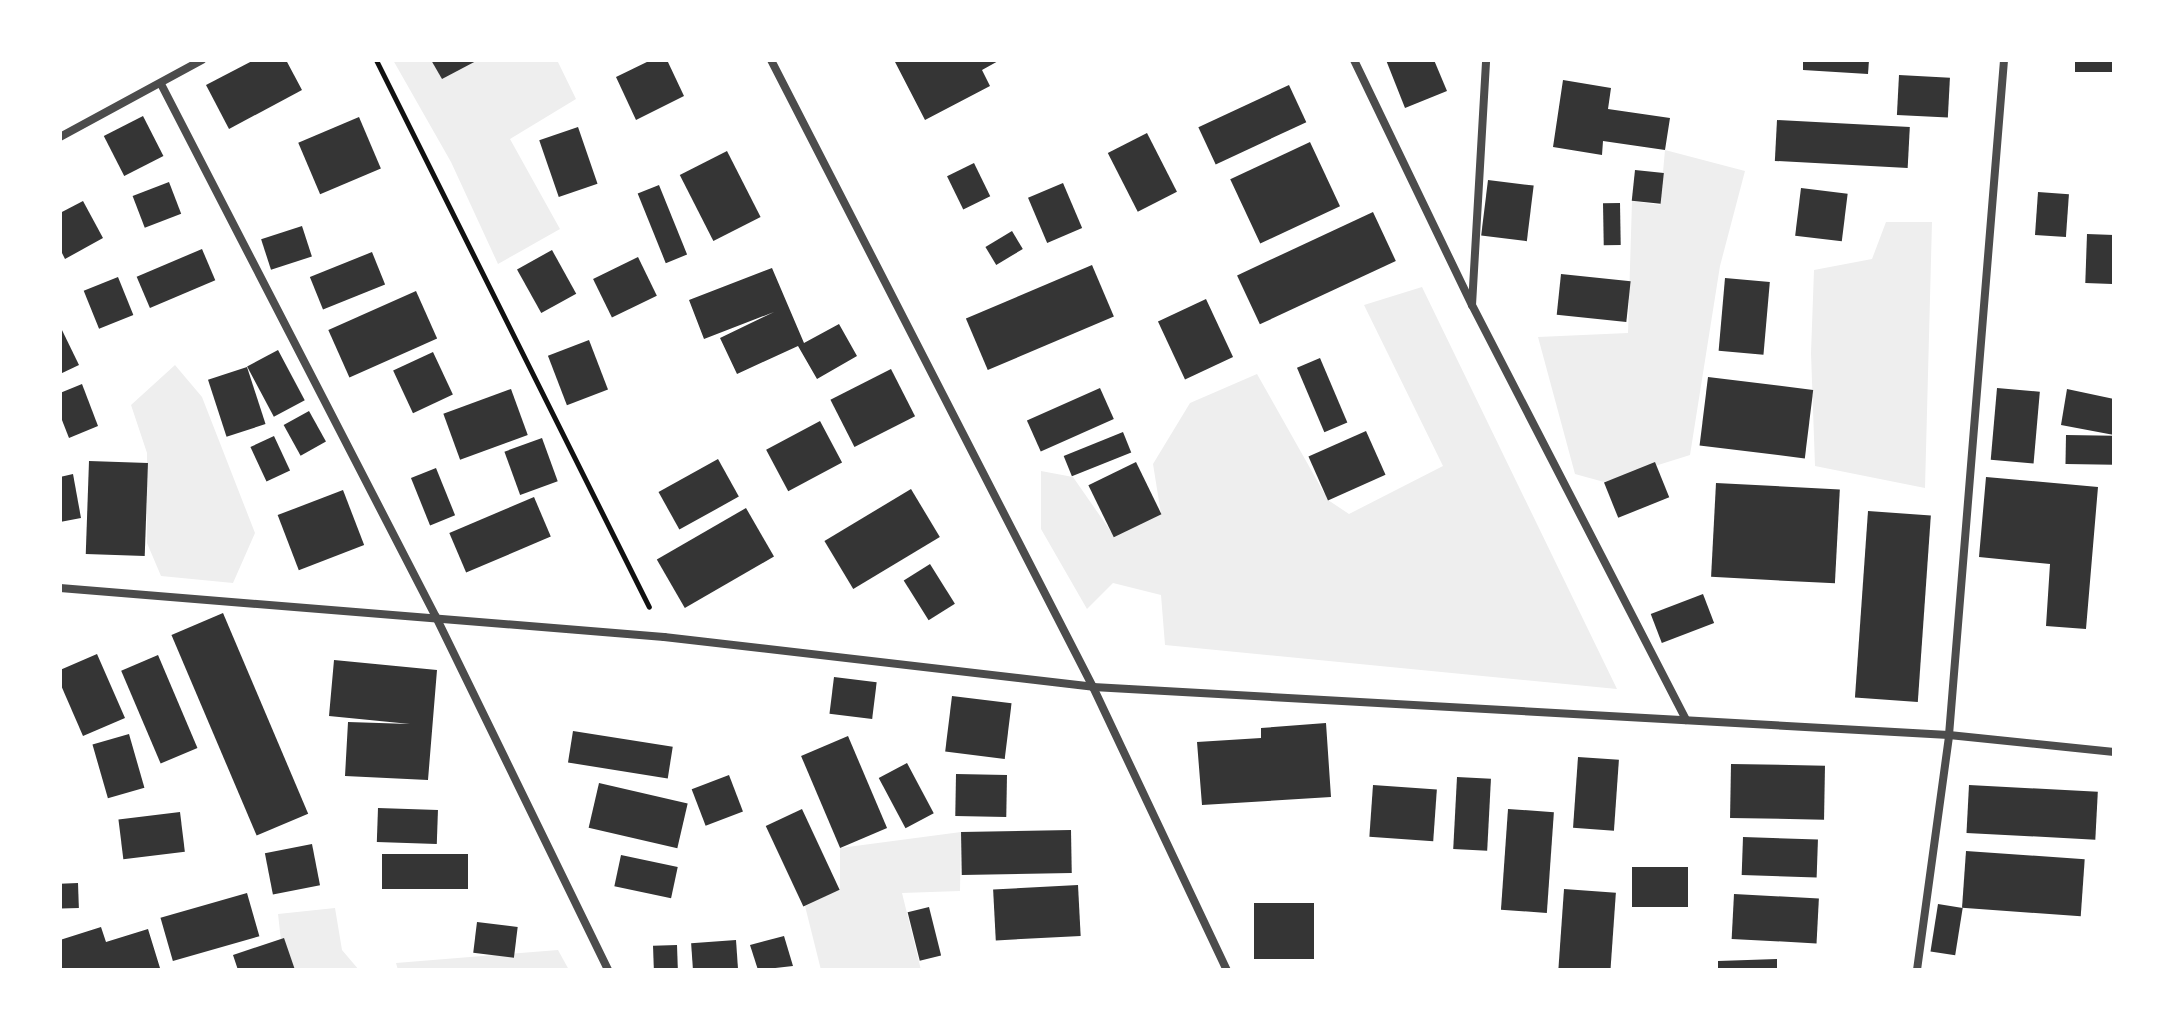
<!DOCTYPE html>
<html>
<head>
<meta charset="utf-8">
<style>
	body { margin:0 }
	#map { position:relative; width:2174px; height:1030px; overflow:hidden; background:#fff; font-family:Manrope,sans-serif }
	div>[style] { position:absolute }
	[style*='--x'] { left:calc(var(--x)*1px); top:calc(var(--y)*1px); width:calc(var(--w)*1px); rotate:calc(var(--a)*1deg) }
	.green>* { inset:0; background:#eee }
	.building>* { inset:0; background:#353535; transform-origin:0 0 }
	.path>* { height:5px; margin:-2.5px; padding:0 2.5px; transform-origin:2.5px; border-radius:2.5px; background:#111 }
	.minor>* { height:8px; margin:-4px; padding:0 4px; transform-origin:4px; border-radius:4px; background:#4c4c4c }
	span { translate:-50% -50%; white-space:nowrap; text-align:center; line-height:1.15; -webkit-text-stroke:6px #fff; paint-order:stroke }
	.frame { position:absolute; inset:0; border:62px solid #fff; pointer-events:none }
</style>
</head>
<body>
<div id="map">
	<div class="green">
		<div style="clip-path:polygon(393px 60px,557px 60px,576px 99px,510px 139px,560px 229px,498px 264px,451px 162px)"></div>
		<div style="clip-path:polygon(1665px 150px,1745px 171px,1720px 266px,1690px 455px,1604px 482px,1575px 474px,1538px 337px,1628px 333px,1632px 201px,1660px 205px)"></div>
		<div style="clip-path:polygon(1886px 222px,1932px 222px,1925px 488px,1815px 466px,1811px 353px,1814px 270px,1872px 259px)"></div>
		<div style="clip-path:polygon(1422px 287px,1617px 689px,1165px 645px,1161px 595px,1113px 583px,1087px 609px,1041px 529px,1041px 471px,1073px 477px,1114px 536px,1161px 514px,1153px 464px,1190px 403px,1257px 374px,1328px 500px,1349px 514px,1443px 466px,1364px 305px)"></div>
		<div style="clip-path:polygon(175px 365px,202px 397px,255px 533px,233px 583px,161px 576px,147px 543px,147px 453px,131px 405px)"></div>
		<div style="clip-path:polygon(961px 832px,960px 891px,902px 893px,921px 970px,821px 970px,805px 906px,840px 889px,840px 848px)"></div>
		<div style="clip-path:polygon(335px 908px,342px 950px,359px 970px,294px 970px,281px 941px,278px 914px)"></div>
		<div style="clip-path:polygon(558px 950px,569px 970px,398px 970px,396px 963px)"></div>
	</div>
	<div class="building">
		<div style="clip-path:polygon(254px 60px,286px 60px,302px 90px,229px 129px,206px 85px)"></div>
		<div style="clip-path:polygon(431px 60px,478px 60px,442px 79px)"></div>
		<div style="clip-path:polygon(651px 60px,667px 60px,684px 96px,636px 120px,616px 77px)"></div>
		<div style="clip-path:polygon(894px 60px,1000px 60px,982px 70px,990px 86px,925px 120px)"></div>
		<div style="clip-path:polygon(1386px 60px,1434px 60px,1447px 91px,1405px 108px)"></div>
		<div style="clip-path:polygon(1803px 60px,1869px 60px,1868px 74px,1803px 70px)"></div>
		<div style="left:2075px;top:60px;width:39px;height:12px"></div>
		<div style="left:1899px;top:75px;width:51px;height:40px;rotate:3deg"></div>
		<div style="clip-path:polygon(1563px 80px,1611px 88px,1608px 109px,1670px 118px,1665px 150px,1603px 141px,1602px 155px,1553px 147px)"></div>
		<div style="left:1289px;top:85px;width:41px;height:100px;rotate:65deg"></div>
		<div style="left:143px;top:116px;width:45px;height:44px;rotate:63deg"></div>
		<div style="left:359px;top:117px;width:56px;height:66px;rotate:67deg"></div>
		<div style="left:1777px;top:120px;width:133px;height:41px;rotate:3deg"></div>
		<div style="left:578px;top:127px;width:60px;height:41px;rotate:71deg"></div>
		<div style="left:1147px;top:133px;width:66px;height:44px;rotate:63deg"></div>
		<div style="left:1310px;top:142px;width:71px;height:88px;rotate:65deg"></div>
		<div style="left:727px;top:151px;width:74px;height:53px;rotate:63deg"></div>
		<div style="left:974px;top:163px;width:37px;height:30px;rotate:64deg"></div>
		<div style="left:1635px;top:170px;width:29px;height:31px;rotate:6deg"></div>
		<div style="left:1488px;top:180px;width:46px;height:56px;rotate:7deg"></div>
		<div style="left:169px;top:182px;width:34px;height:39px;rotate:69deg"></div>
		<div style="left:1063px;top:183px;width:49px;height:38px;rotate:67deg"></div>
		<div style="left:659px;top:185px;width:75px;height:23px;rotate:68deg"></div>
		<div style="left:1801px;top:188px;width:47px;height:48px;rotate:7deg"></div>
		<div style="left:2038px;top:192px;width:31px;height:43px;rotate:4deg"></div>
		<div style="clip-path:polygon(83px 201px,103px 238px,65px 259px,60px 249px,60px 213px)"></div>
		<div style="left:1620px;top:203px;width:42px;height:17px;rotate:89deg"></div>
		<div style="left:1373px;top:212px;width:54px;height:150px;rotate:65deg"></div>
		<div style="left:302px;top:226px;width:32px;height:43px;rotate:72deg"></div>
		<div style="left:1012px;top:231px;width:21px;height:31px;rotate:59deg"></div>
		<div style="left:2087px;top:234px;width:27px;height:49px;rotate:2deg"></div>
		<div style="left:202px;top:249px;width:34px;height:71px;rotate:67deg"></div>
		<div style="left:552px;top:250px;width:50px;height:40px;rotate:61deg"></div>
		<div style="left:372px;top:252px;width:35px;height:67px;rotate:68deg"></div>
		<div style="left:638px;top:257px;width:43px;height:50px;rotate:64deg"></div>
		<div style="left:1092px;top:265px;width:56px;height:137px;rotate:67deg"></div>
		<div style="clip-path:polygon(772px 268px,804px 343px,839px 324px,857px 356px,817px 379px,798px 346px,737px 374px,720px 338px,774px 312px,704px 339px,689px 300px)"></div>
		<div style="left:1561px;top:274px;width:70px;height:41px;rotate:6deg"></div>
		<div style="left:118px;top:277px;width:41px;height:37px;rotate:68deg"></div>
		<div style="left:1725px;top:278px;width:45px;height:73px;rotate:5deg"></div>
		<div style="left:416px;top:291px;width:52px;height:96px;rotate:66deg"></div>
		<div style="left:1206px;top:299px;width:64px;height:53px;rotate:65deg"></div>
		<div style="clip-path:polygon(60px 326px,79px 365px,60px 374px)"></div>
		<div style="left:589px;top:340px;width:53px;height:44px;rotate:69deg"></div>
		<div style="left:278px;top:350px;width:57px;height:35px;rotate:62deg"></div>
		<div style="left:433px;top:352px;width:47px;height:44px;rotate:65deg"></div>
		<div style="left:1320px;top:358px;width:70px;height:25px;rotate:67deg"></div>
		<div style="left:247px;top:367px;width:60px;height:41px;rotate:72deg"></div>
		<div style="left:891px;top:369px;width:53px;height:68px;rotate:63deg"></div>
		<div style="left:1708px;top:377px;width:106px;height:69px;rotate:7deg"></div>
		<div style="clip-path:polygon(82px 384px,98px 426px,69px 438px,60px 415px,60px 393px)"></div>
		<div style="left:1100px;top:388px;width:34px;height:80px;rotate:66deg"></div>
		<div style="left:1997px;top:388px;width:43px;height:72px;rotate:5deg"></div>
		<div style="left:511px;top:389px;width:49px;height:72px;rotate:70deg"></div>
		<div style="clip-path:polygon(2067px 389px,2114px 399px,2114px 435px,2061px 425px)"></div>
		<div style="left:309px;top:411px;width:35px;height:29px;rotate:61deg"></div>
		<div style="left:820px;top:421px;width:47px;height:61px;rotate:62deg"></div>
		<div style="left:1366px;top:431px;width:48px;height:63px;rotate:66deg"></div>
		<div style="left:1123px;top:432px;width:22px;height:64px;rotate:68deg"></div>
		<div style="left:2066px;top:435px;width:48px;height:29px;rotate:1deg"></div>
		<div style="left:274px;top:436px;width:38px;height:26px;rotate:65deg"></div>
		<div style="left:542px;top:438px;width:46px;height:40px;rotate:70deg"></div>
		<div style="left:718px;top:459px;width:43px;height:68px;rotate:61deg"></div>
		<div style="left:89px;top:461px;width:59px;height:93px;rotate:2deg"></div>
		<div style="left:1136px;top:462px;width:58px;height:53px;rotate:64deg"></div>
		<div style="left:1655px;top:462px;width:38px;height:55px;rotate:68deg"></div>
		<div style="left:436px;top:468px;width:51px;height:27px;rotate:68deg"></div>
		<div style="clip-path:polygon(73px 474px,81px 518px,60px 522px,60px 477px)"></div>
		<div style="clip-path:polygon(1986px 477px,2098px 487px,2086px 629px,2046px 626px,2050px 564px,1979px 557px)"></div>
		<div style="left:1716px;top:483px;width:124px;height:94px;rotate:3deg"></div>
		<div style="left:911px;top:489px;width:56px;height:101px;rotate:59deg"></div>
		<div style="left:343px;top:490px;width:59px;height:70px;rotate:69deg"></div>
		<div style="left:534px;top:497px;width:43px;height:92px;rotate:67deg"></div>
		<div style="left:746px;top:508px;width:56px;height:103px;rotate:60deg"></div>
		<div style="left:1868px;top:511px;width:63px;height:187px;rotate:4deg"></div>
		<div style="left:930px;top:564px;width:47px;height:31px;rotate:58deg"></div>
		<div style="left:1703px;top:594px;width:31px;height:56px;rotate:69deg"></div>
		<div style="left:223px;top:613px;width:218px;height:56px;rotate:67deg"></div>
		<div style="clip-path:polygon(97px 654px,125px 718px,83px 736px,60px 683px,60px 670px)"></div>
		<div style="left:158px;top:655px;width:101px;height:40px;rotate:67deg"></div>
		<div style="clip-path:polygon(334px 660px,437px 670px,428px 780px,345px 776px,348px 722px,410px 724px,329px 716px)"></div>
		<div style="left:834px;top:677px;width:43px;height:37px;rotate:7deg"></div>
		<div style="left:952px;top:696px;width:60px;height:56px;rotate:7deg"></div>
		<div style="clip-path:polygon(1326px 723px,1331px 797px,1202px 805px,1197px 742px,1261px 738px,1261px 728px)"></div>
		<div style="left:573px;top:731px;width:101px;height:32px;rotate:9deg"></div>
		<div style="left:129px;top:734px;width:56px;height:38px;rotate:74deg"></div>
		<div style="left:848px;top:736px;width:100px;height:51px;rotate:67deg"></div>
		<div style="left:1578px;top:757px;width:41px;height:71px;rotate:4deg"></div>
		<div style="left:907px;top:763px;width:57px;height:32px;rotate:62deg"></div>
		<div style="left:1731px;top:764px;width:94px;height:54px;rotate:1deg"></div>
		<div style="left:956px;top:774px;width:51px;height:42px;rotate:1deg"></div>
		<div style="left:729px;top:775px;width:39px;height:40px;rotate:69deg"></div>
		<div style="left:1457px;top:777px;width:34px;height:72px;rotate:3deg"></div>
		<div style="left:599px;top:783px;width:91px;height:46px;rotate:13deg"></div>
		<div style="left:1373px;top:785px;width:64px;height:52px;rotate:4deg"></div>
		<div style="left:1969px;top:785px;width:129px;height:48px;rotate:3deg"></div>
		<div style="left:378px;top:808px;width:60px;height:34px;rotate:2deg"></div>
		<div style="left:802px;top:809px;width:89px;height:40px;rotate:65deg"></div>
		<div style="left:1508px;top:809px;width:46px;height:101px;rotate:4deg"></div>
		<div style="left:180px;top:812px;width:40px;height:62px;rotate:83deg"></div>
		<div style="left:1071px;top:830px;width:43px;height:110px;rotate:89deg"></div>
		<div style="left:1743px;top:837px;width:75px;height:38px;rotate:2deg"></div>
		<div style="left:312px;top:844px;width:42px;height:48px;rotate:79deg"></div>
		<div style="left:1966px;top:851px;width:119px;height:57px;rotate:4deg"></div>
		<div style="left:382px;top:854px;width:86px;height:35px"></div>
		<div style="left:621px;top:855px;width:58px;height:32px;rotate:12deg"></div>
		<div style="left:1632px;top:867px;width:56px;height:40px"></div>
		<div style="left:78px;top:883px;width:25px;height:18px;rotate:88deg"></div>
		<div style="left:1078px;top:885px;width:51px;height:85px;rotate:87deg"></div>
		<div style="left:1564px;top:889px;width:52px;height:81px;rotate:4deg"></div>
		<div style="left:247px;top:893px;width:45px;height:90px;rotate:74deg"></div>
		<div style="left:1734px;top:894px;width:85px;height:45px;rotate:3deg"></div>
		<div style="left:1254px;top:903px;width:60px;height:56px"></div>
		<div style="left:1938px;top:904px;width:25px;height:48px;rotate:9deg"></div>
		<div style="left:929px;top:907px;width:50px;height:22px;rotate:76deg"></div>
		<div style="left:477px;top:922px;width:41px;height:31px;rotate:7deg"></div>
		<div style="clip-path:polygon(101px 927px,106px 942px,148px 929px,160px 968px,60px 970px,60px 940px)"></div>
		<div style="clip-path:polygon(784px 936px,793px 966px,758px 970px,750px 945px)"></div>
		<div style="clip-path:polygon(284px 938px,295px 970px,238px 970px,233px 955px)"></div>
		<div style="left:736px;top:940px;width:30px;height:45px;rotate:86deg"></div>
		<div style="left:677px;top:945px;width:25px;height:24px;rotate:88deg"></div>
		<div style="clip-path:polygon(1777px 959px,1777px 970px,1718px 970px,1718px 961px)"></div>
	</div>
	<div class="path">
		<div style="--x:376;--y:60;--w:611;--a:63.48"></div>
	</div>
	<div class="minor">
		<div style="--x:771;--y:60;--w:705;--a:62.82"></div>
		<div style="--x:1093;--y:687;--w:313;--a:64.7"></div>
		<div style="--x:1354;--y:60;--w:272;--a:64.3"></div>
		<div style="--x:1472;--y:305;--w:467;--a:62.7"></div>
		<div style="--x:161;--y:84;--w:600;--a:62.71"></div>
		<div style="--x:436;--y:617;--w:393;--a:64"></div>
		<div style="--x:60;--y:137;--w:162;--a:-28.5"></div>
		<div style="--x:1472;--y:305;--w:245;--a:-86.7"></div>
		<div style="--x:60;--y:588;--w:606;--a:4.64"></div>
		<div style="--x:664;--y:637;--w:432;--a:6.6"></div>
		<div style="--x:1093;--y:687;--w:857;--a:3.21"></div>
		<div style="--x:1949;--y:735;--w:166;--a:5.9"></div>
		<div style="--x:1917;--y:970;--w:237;--a:-82.2"></div>
		<div style="--x:1949;--y:735;--w:677;--a:-85.34"></div>
	</div>
	<div class="frame"></div>
</div>
</body>
</html>
